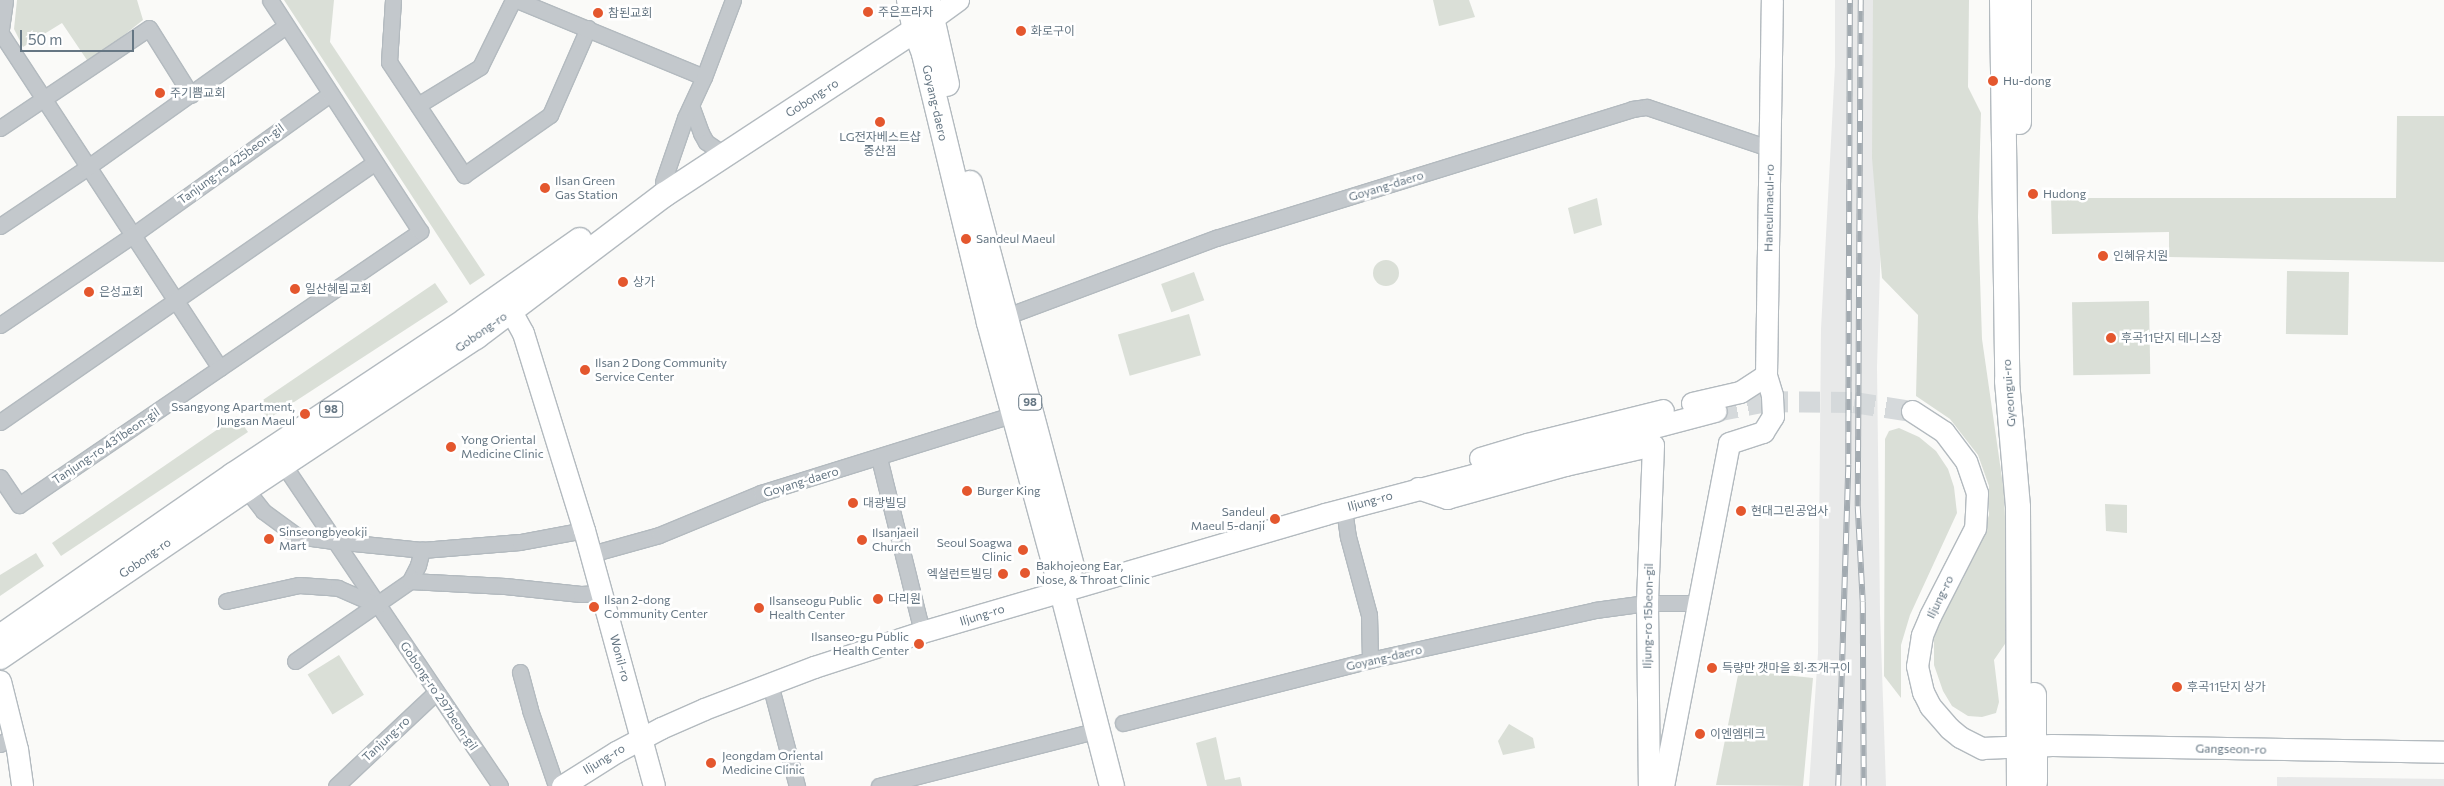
<!DOCTYPE html>
<html>
<head>
<meta charset="utf-8">
<style>
	body { margin:0 }
	#map { position:relative; width:2444px; height:786px; overflow:hidden; background:#fafaf8; font-family:Commissioner,"Noto Sans KR",sans-serif }
	div>[style] { position:absolute }
	[style*='--x'] { left:calc(var(--x)*1px); top:calc(var(--y)*1px); width:calc(var(--w)*1px); rotate:calc(var(--a)*1deg) }
	.built>* { inset:0; background:#e8e9e9 }
	.green>* { inset:0; background:#dadfd7; transform-origin:0 0 }
	.round { border-radius:50% }
	.secondary-tunnel>* { height:21px; margin-top:-10.5px; transform-origin:0; background:repeating-linear-gradient(90deg,#d5d9db 0 21px,transparent 0 32px) }
	.roads { filter:drop-shadow(1px 0 #b3babf) drop-shadow(-1px 0 #b3babf) drop-shadow(0 1px #b3babf) drop-shadow(0 -1px #b3babf) }
	.street>* { height:15px; margin:-7.5px; padding:0 7.5px; transform-origin:7.5px; border-radius:7.5px; background:#c3c8cc }
	.secondary>* { height:21px; margin:-10.5px; padding:0 10.5px; transform-origin:10.5px; border-radius:10.5px; background:#fff }
	.primary>* { height:24px; margin:-12px; padding:0 12px; transform-origin:12px; border-radius:12px; background:#fff }
	.rail>* { height:5.5px; margin-top:-2.75px; transform-origin:0; background:repeating-linear-gradient(90deg,#fff 0 11px,#a2aab0 0 22px); box-sizing:border-box; border-block:1px solid #a2aab0 }
	.dots>* { width:14px; height:14px; translate:-50% -50%; box-sizing:border-box; border:2px solid #fff; border-radius:50% }
	span { translate:-50% -50%; white-space:nowrap; text-align:center; line-height:1.15; -webkit-text-stroke:5px #fff; paint-order:stroke }
	.shield-label span { padding:1px 4px; background:#fff; border:1px solid; border-radius:4px; -webkit-text-stroke-width:0 }
	.shield-label { font-size:11px; color:#657683; font-weight:700 }
	.poi-label { font-size:12px; color:#657683 }
	.left { translate:0 -50%; text-align:left }
	.right { translate:-100% -50%; text-align:right }
	.street-label { font-size:12px; color:#657683 }
	.scale { position:absolute; left:20px; top:30px; width:114px; height:22px; box-sizing:border-box; border:2px solid #657683; border-top:0; padding-left:6px; font-size:15px; line-height:18px; white-space:nowrap; color:#657683; -webkit-text-stroke:4px #fff; paint-order:stroke }
</style>
</head>
<body>
<div id="map">
	<div class="built">
		<div style="clip-path:polygon(1835px 0,1884px 0,1883px 174px,1877px 367px,1880px 613px,1886px 786px,1809px 786px,1818px 653px,1821px 329px,1835px 66px)"></div>
		<div style="clip-path:polygon(2277px 777px,2444px 779px,2444px 786px,2277px 786px)"></div>
	</div>
	<div class="green">
		<div style="clip-path:polygon(17px 0,137px 0,143px 20px,89px 63px,62px 23px,23px 47px,14px 29px)"></div>
		<div style="clip-path:polygon(284px 0,334px 0,330px 42px,485px 275px,470px 285px)"></div>
		<div style="clip-path:polygon(1433px 0,1469px 0,1475px 17px,1439px 26px)"></div>
		<div style="clip-path:polygon(1873px 0,1969px 0,1968px 87px,1981px 113px,1978px 217px,1982px 339px,2004px 492px,2006px 542px,2007px 641px,1994px 660px,1999px 702px,1996px 713px,1982px 717px,1968px 716px,1952px 706px,1943px 691px,1934px 665px,1934px 638px,1946px 605px,1962px 581px,1978px 546px,1989px 515px,1989px 486px,1978px 455px,1950px 419px,1916px 396px,1918px 315px,1882px 278px,1872px 158px)"></div>
		<div style="clip-path:polygon(2397px 116px,2444px 116px,2444px 262px,2169px 257px,2169px 232px,2052px 234px,2051px 198px,2396px 198px)"></div>
		<div style="clip-path:polygon(1597px 198px,1602px 225px,1574px 234px,1568px 208px)"></div>
		<div class="round" style="left:1373px;top:260px;width:26px;height:26px"></div>
		<div style="left:2287px;top:271px;width:62px;height:63px;rotate:1deg"></div>
		<div style="left:1194px;top:272px;width:30px;height:35px;rotate:70deg"></div>
		<div style="clip-path:polygon(435px 283px,448px 302px,268px 419px,257px 404px)"></div>
		<div style="left:2149px;top:301px;width:73px;height:77px;rotate:89deg"></div>
		<div style="left:1189px;top:314px;width:43px;height:74px;rotate:74deg"></div>
		<div style="clip-path:polygon(237px 416px,248px 432px,61px 556px,52px 543px)"></div>
		<div style="clip-path:polygon(1899px 428px,1919px 437px,1936px 451px,1948px 469px,1954px 487px,1957px 513px,1910px 615px,1901px 645px,1901px 698px,1884px 676px,1885px 439px,1889px 431px)"></div>
		<div style="clip-path:polygon(2105px 504px,2127px 505px,2127px 533px,2106px 531px)"></div>
		<div style="clip-path:polygon(36px 553px,44px 566px,0 596px,0 575px)"></div>
		<div style="left:339px;top:655px;width:47px;height:37px;rotate:58deg"></div>
		<div style="clip-path:polygon(1739px 670px,1813px 678px,1803px 786px,1716px 785px)"></div>
		<div style="clip-path:polygon(1509px 724px,1533px 738px,1535px 748px,1503px 755px,1498px 741px)"></div>
		<div style="clip-path:polygon(1216px 737px,1225px 780px,1240px 777px,1242px 786px,1207px 786px,1196px 743px)"></div>
	</div>
	<div class="secondary-tunnel">
		<div style="--x:1716;--y:411;--w:52;--a:-11.1"></div>
		<div style="--x:1767;--y:401;--w:87;--a:0.7"></div>
		<div style="--x:1854;--y:402;--w:59;--a:8.8"></div>
	</div>
	<div class="roads">
		<div class="street">
			<div style="--x:393;--y:0;--w:62;--a:93.7"></div>
			<div style="--x:389;--y:62;--w:136;--a:56.4"></div>
			<div style="--x:464;--y:175;--w:105;--a:-34.9"></div>
			<div style="--x:550;--y:115;--w:95;--a:-66.4"></div>
			<div style="--x:517;--y:0;--w:202;--a:22.4"></div>
			<div style="--x:2;--y:35;--w:398;--a:56.8"></div>
			<div style="--x:0;--y:36;--w:36;--a:-82"></div>
			<div style="--x:418;--y:105;--w:73;--a:-31.5"></div>
			<div style="--x:480;--y:67;--w:75;--a:-63.8"></div>
			<div style="--x:692;--y:108;--w:27;--a:70"></div>
			<div style="--x:701;--y:133;--w:10;--a:61"></div>
			<div style="--x:706;--y:142;--w:11;--a:34"></div>
			<div style="--x:0;--y:128;--w:179;--a:-33.9"></div>
			<div style="--x:149;--y:28;--w:79;--a:57.9"></div>
			<div style="--x:663;--y:182;--w:68;--a:-71"></div>
			<div style="--x:685;--y:118;--w:45;--a:-65.1"></div>
			<div style="--x:704;--y:77;--w:82;--a:-69.4"></div>
			<div style="--x:0;--y:226;--w:106;--a:-33.8"></div>
			<div style="--x:88;--y:167;--w:243;--a:-35.5"></div>
			<div style="--x:999;--y:319;--w:232;--a:-20.5"></div>
			<div style="--x:1216;--y:238;--w:436;--a:-17.2"></div>
			<div style="--x:1632;--y:109;--w:15;--a:-8"></div>
			<div style="--x:1647;--y:107;--w:129;--a:18.6"></div>
			<div style="--x:0;--y:325;--w:161;--a:-34.1"></div>
			<div style="--x:133;--y:235;--w:242;--a:-35.6"></div>
			<div style="--x:0;--y:422;--w:456;--a:-34.7"></div>
			<div style="--x:879;--y:458;--w:179;--a:76.1"></div>
			<div style="--x:283;--y:464;--w:388;--a:56"></div>
			<div style="--x:0;--y:477;--w:34;--a:56"></div>
			<div style="--x:19;--y:505;--w:486;--a:-34.3"></div>
			<div style="--x:420;--y:231;--w:275;--a:-123"></div>
			<div style="--x:246;--y:489;--w:28;--a:52"></div>
			<div style="--x:263;--y:511;--w:42;--a:36.3"></div>
			<div style="--x:297;--y:536;--w:37;--a:8"></div>
			<div style="--x:334;--y:541;--w:88;--a:5.8"></div>
			<div style="--x:422;--y:550;--w:98;--a:-4.7"></div>
			<div style="--x:520;--y:542;--w:65;--a:-10.6"></div>
			<div style="--x:1344;--y:509;--w:28;--a:82"></div>
			<div style="--x:1348;--y:537;--w:81;--a:74.9"></div>
			<div style="--x:1369;--y:615;--w:45;--a:88.7"></div>
			<div style="--x:591;--y:554;--w:71;--a:-15.6"></div>
			<div style="--x:659;--y:535;--w:110;--a:-22.4"></div>
			<div style="--x:761;--y:493;--w:272;--a:-17.3"></div>
			<div style="--x:410;--y:581;--w:18;--a:-63"></div>
			<div style="--x:418;--y:565;--w:16;--a:-75"></div>
			<div style="--x:226;--y:601;--w:75;--a:-12.4"></div>
			<div style="--x:299;--y:585;--w:39;--a:4"></div>
			<div style="--x:338;--y:588;--w:43;--a:23.6"></div>
			<div style="--x:295;--y:661;--w:140;--a:-34.8"></div>
			<div style="--x:410;--y:581;--w:95;--a:3"></div>
			<div style="--x:505;--y:586;--w:76;--a:6"></div>
			<div style="--x:581;--y:594;--w:21;--a:-3"></div>
			<div style="--x:520;--y:672;--w:39;--a:75"></div>
			<div style="--x:530;--y:710;--w:80;--a:71.1"></div>
			<div style="--x:770;--y:684;--w:106;--a:75.2"></div>
			<div style="--x:1123;--y:723;--w:255;--a:-14.3"></div>
			<div style="--x:1370;--y:660;--w:230;--a:-12.5"></div>
			<div style="--x:1595;--y:610;--w:52;--a:-7.7"></div>
			<div style="--x:1647;--y:603;--w:51;--a:0"></div>
			<div style="--x:0;--y:744;--w:16;--a:-30"></div>
			<div style="--x:336;--y:786;--w:137;--a:-43.2"></div>
			<div style="--x:879;--y:786;--w:227;--a:-14.3"></div>
		</div>
		<div class="secondary">
			<div style="--x:933;--y:18;--w:31;--a:-36"></div>
			<div style="--x:502;--y:295;--w:43;--a:61.1"></div>
			<div style="--x:523;--y:333;--w:206;--a:72.8"></div>
			<div style="--x:584;--y:530;--w:265;--a:74.7"></div>
			<div style="--x:1692;--y:403;--w:49;--a:-12.9"></div>
			<div style="--x:1740;--y:392;--w:31;--a:-33"></div>
			<div style="--x:1912;--y:411;--w:38;--a:33"></div>
			<div style="--x:1944;--y:432;--w:36;--a:53"></div>
			<div style="--x:1966;--y:461;--w:34;--a:71"></div>
			<div style="--x:1977;--y:493;--w:35;--a:93"></div>
			<div style="--x:1975;--y:528;--w:99;--a:117.1"></div>
			<div style="--x:1930;--y:616;--w:21;--a:113"></div>
			<div style="--x:1922;--y:635;--w:31;--a:99"></div>
			<div style="--x:1917;--y:666;--w:27;--a:77"></div>
			<div style="--x:1923;--y:692;--w:16;--a:63"></div>
			<div style="--x:1930;--y:706;--w:29;--a:49"></div>
			<div style="--x:1949;--y:728;--w:14;--a:39"></div>
			<div style="--x:1960;--y:737;--w:25;--a:27"></div>
			<div style="--x:1982;--y:748;--w:70;--a:-2.5"></div>
			<div style="--x:2052;--y:745;--w:392;--a:1"></div>
			<div style="--x:1480;--y:458;--w:49;--a:-16.6"></div>
			<div style="--x:1527;--y:444;--w:140;--a:-14"></div>
			<div style="--x:1418;--y:488;--w:31;--a:19"></div>
			<div style="--x:1447;--y:498;--w:123;--a:-15.6"></div>
			<div style="--x:1565;--y:465;--w:90;--a:-12.8"></div>
			<div style="--x:1653;--y:445;--w:158;--a:92.2"></div>
			<div style="--x:1647;--y:603;--w:183;--a:89.4"></div>
			<div style="--x:0;--y:681;--w:70;--a:76"></div>
			<div style="--x:17;--y:749;--w:37;--a:82"></div>
			<div style="--x:562;--y:786;--w:64;--a:-32.2"></div>
			<div style="--x:616;--y:752;--w:51;--a:-28.1"></div>
			<div style="--x:661;--y:728;--w:47;--a:-23.8"></div>
			<div style="--x:704;--y:709;--w:118;--a:-20.9"></div>
			<div style="--x:814;--y:667;--w:114;--a:-18"></div>
			<div style="--x:922;--y:632;--w:420;--a:-16.3"></div>
			<div style="--x:1325;--y:514;--w:404;--a:-14.8"></div>
			<div style="--x:1663;--y:786;--w:349;--a:-79.1"></div>
			<div style="--x:1729;--y:443;--w:36;--a:-18"></div>
			<div style="--x:1763;--y:432;--w:19;--a:-58"></div>
			<div style="--x:1773;--y:416;--w:21;--a:-93"></div>
			<div style="--x:1772;--y:395;--w:21;--a:-107"></div>
			<div style="--x:1766;--y:375;--w:375;--a:-89.1"></div>
		</div>
		<div class="primary">
			<div style="--x:909;--y:0;--w:31;--a:79"></div>
			<div style="--x:915;--y:30;--w:26;--a:69"></div>
			<div style="--x:924;--y:54;--w:277;--a:76.4"></div>
			<div style="--x:989;--y:323;--w:266;--a:74.8"></div>
			<div style="--x:1059;--y:580;--w:213;--a:75.6"></div>
			<div style="--x:928;--y:0;--w:86;--a:77.3"></div>
			<div style="--x:2002;--y:0;--w:381;--a:89.2"></div>
			<div style="--x:2007;--y:381;--w:126;--a:85"></div>
			<div style="--x:2018;--y:507;--w:279;--a:89.8"></div>
			<div style="--x:2019;--y:0;--w:122;--a:90"></div>
			<div style="--x:970;--y:183;--w:396;--a:75.1"></div>
			<div style="--x:0;--y:637;--w:284;--a:-34.8"></div>
			<div style="--x:233;--y:475;--w:280;--a:-33.6"></div>
			<div style="--x:466;--y:320;--w:139;--a:-35.1"></div>
			<div style="--x:0;--y:657;--w:298;--a:-34.3"></div>
			<div style="--x:246;--y:489;--w:276;--a:-33.5"></div>
			<div style="--x:476;--y:337;--w:236;--a:-37.1"></div>
			<div style="--x:664;--y:195;--w:322;--a:-33.3"></div>
			<div style="--x:2034;--y:695;--w:87;--a:89.3"></div>
		</div>
	</div>
	<div class="rail">
		<div style="--x:1861;--y:0;--w:507;--a:90.34"></div>
		<div style="--x:1858;--y:507;--w:95;--a:87"></div>
		<div style="--x:1863;--y:602;--w:184;--a:89.7"></div>
		<div style="--x:1838;--y:786;--w:321;--a:-88.2"></div>
		<div style="--x:1848;--y:465;--w:465;--a:-89.8"></div>
	</div>
	<div class="dots">
		<div style="left:868px;top:12px;background:#e4572e"></div>
		<div style="left:598px;top:13px;background:#e4572e"></div>
		<div style="left:1021px;top:31px;background:#e4572e"></div>
		<div style="left:1993px;top:81px;background:#e4572e"></div>
		<div style="left:160px;top:93px;background:#e4572e"></div>
		<div style="left:880px;top:122px;background:#e4572e"></div>
		<div style="left:545px;top:188px;background:#e4572e"></div>
		<div style="left:2033px;top:194px;background:#e4572e"></div>
		<div style="left:966px;top:239px;background:#e4572e"></div>
		<div style="left:2103px;top:256px;background:#e4572e"></div>
		<div style="left:623px;top:282px;background:#e4572e"></div>
		<div style="left:295px;top:289px;background:#e4572e"></div>
		<div style="left:89px;top:292px;background:#e4572e"></div>
		<div style="left:2111px;top:338px;background:#e4572e"></div>
		<div style="left:585px;top:370px;background:#e4572e"></div>
		<div style="left:305px;top:414px;background:#e4572e"></div>
		<div style="left:451px;top:447px;background:#e4572e"></div>
		<div style="left:967px;top:491px;background:#e4572e"></div>
		<div style="left:853px;top:503px;background:#e4572e"></div>
		<div style="left:1741px;top:511px;background:#e4572e"></div>
		<div style="left:1275px;top:519px;background:#e4572e"></div>
		<div style="left:269px;top:539px;background:#e4572e"></div>
		<div style="left:862px;top:540px;background:#e4572e"></div>
		<div style="left:1023px;top:550px;background:#e4572e"></div>
		<div style="left:1025px;top:573px;background:#e4572e"></div>
		<div style="left:1003px;top:574px;background:#e4572e"></div>
		<div style="left:878px;top:599px;background:#e4572e"></div>
		<div style="left:594px;top:607px;background:#e4572e"></div>
		<div style="left:759px;top:608px;background:#e4572e"></div>
		<div style="left:919px;top:644px;background:#e4572e"></div>
		<div style="left:1712px;top:668px;background:#e4572e"></div>
		<div style="left:2177px;top:687px;background:#e4572e"></div>
		<div style="left:1700px;top:734px;background:#e4572e"></div>
		<div style="left:711px;top:763px;background:#e4572e"></div>
	</div>
	<div class="shield-label">
		<span style="left:1030px;top:402px">98</span>
		<span style="left:331px;top:409px">98</span>
	</div>
	<div class="poi-label">
		<span class="left" style="left:878px;top:12px">주은프라자</span>
		<span class="left" style="left:608px;top:13px">참된교회</span>
		<span class="left" style="left:1031px;top:31px">화로구이</span>
		<span class="left" style="left:2003px;top:81px">Hu-dong</span>
		<span class="left" style="left:170px;top:93px">주기쁨교회</span>
		<span style="left:880px;top:144px">LG전자베스트샵<br>중산점</span>
		<span class="left" style="left:555px;top:188px">Ilsan Green<br>Gas Station</span>
		<span class="left" style="left:2043px;top:194px">Hudong</span>
		<span class="left" style="left:976px;top:239px">Sandeul Maeul</span>
		<span class="left" style="left:2113px;top:256px">인혜유치원</span>
		<span class="left" style="left:633px;top:282px">상가</span>
		<span class="left" style="left:305px;top:289px">일산혜림교회</span>
		<span class="left" style="left:99px;top:292px">은성교회</span>
		<span class="left" style="left:2121px;top:338px">후곡11단지 테니스장</span>
		<span class="left" style="left:595px;top:370px">Ilsan 2 Dong Community<br>Service Center</span>
		<span class="right" style="left:295px;top:414px">Ssangyong Apartment,<br>Jungsan Maeul</span>
		<span class="left" style="left:461px;top:447px">Yong Oriental<br>Medicine Clinic</span>
		<span class="left" style="left:977px;top:491px">Burger King</span>
		<span class="left" style="left:863px;top:503px">대광빌딩</span>
		<span class="left" style="left:1751px;top:511px">현대그린공업사</span>
		<span class="right" style="left:1265px;top:519px">Sandeul<br>Maeul 5-danji</span>
		<span class="left" style="left:279px;top:539px">Sinseongbyeokji<br>Mart</span>
		<span class="left" style="left:872px;top:540px">Ilsanjaeil<br>Church</span>
		<span class="right" style="left:1012px;top:550px">Seoul Soagwa<br>Clinic</span>
		<span class="left" style="left:1036px;top:573px">Bakhojeong Ear,<br>Nose, &amp; Throat Clinic</span>
		<span class="right" style="left:993px;top:574px">엑설런트빌딩</span>
		<span class="left" style="left:888px;top:599px">다리원</span>
		<span class="left" style="left:604px;top:607px">Ilsan 2-dong<br>Community Center</span>
		<span class="left" style="left:769px;top:608px">Ilsanseogu Public<br>Health Center</span>
		<span class="right" style="left:909px;top:644px">Ilsanseo-gu Public<br>Health Center</span>
		<span class="left" style="left:1722px;top:668px">득량만 갯마을 회·조개구이</span>
		<span class="left" style="left:2187px;top:687px">후곡11단지 상가</span>
		<span class="left" style="left:1710px;top:734px">이엔엠테크</span>
		<span class="left" style="left:722px;top:763px">Jeongdam Oriental<br>Medicine Clinic</span>
	</div>
	<div class="street-label">
		<span style="left:812px;top:98px;rotate:-33deg">Gobong-ro</span>
		<span style="left:935px;top:103px;rotate:77deg">Goyang-daero</span>
		<span style="left:231px;top:164px;rotate:-36deg">Tanjung-ro 425beon-gil</span>
		<span style="left:1386px;top:186px;rotate:-17deg">Goyang-daero</span>
		<span style="left:1769px;top:208px;rotate:-89deg">Haneulmaeul-ro</span>
		<span style="left:481px;top:332px;rotate:-35deg">Gobong-ro</span>
		<span style="left:2009px;top:393px;rotate:-94deg">Gyeongui-ro</span>
		<span style="left:106px;top:446px;rotate:-34deg">Tanjung-ro 431beon-gil</span>
		<span style="left:801px;top:482px;rotate:-17deg">Goyang-daero</span>
		<span style="left:1370px;top:501px;rotate:-15deg">Iljung-ro</span>
		<span style="left:145px;top:558px;rotate:-35deg">Gobong-ro</span>
		<span style="left:1940px;top:597px;rotate:-64deg">Iljung-ro</span>
		<span style="left:982px;top:615px;rotate:-17deg">Iljung-ro</span>
		<span style="left:1648px;top:616px;rotate:-89deg">Iljung-ro 15beon-gil</span>
		<span style="left:620px;top:658px;rotate:75deg">Wonil-ro</span>
		<span style="left:1384px;top:658px;rotate:-13deg">Goyang-daero</span>
		<span style="left:439px;top:696px;rotate:56deg">Gobong-ro 297beon-gil</span>
		<span style="left:386px;top:739px;rotate:-43deg">Tanjung-ro</span>
		<span style="left:2231px;top:749px;rotate:1deg">Gangseon-ro</span>
		<span style="left:604px;top:759px;rotate:-31deg">Iljung-ro</span>
	</div>
	<div class="scale">50 m</div>
</div>
</body>
</html>
